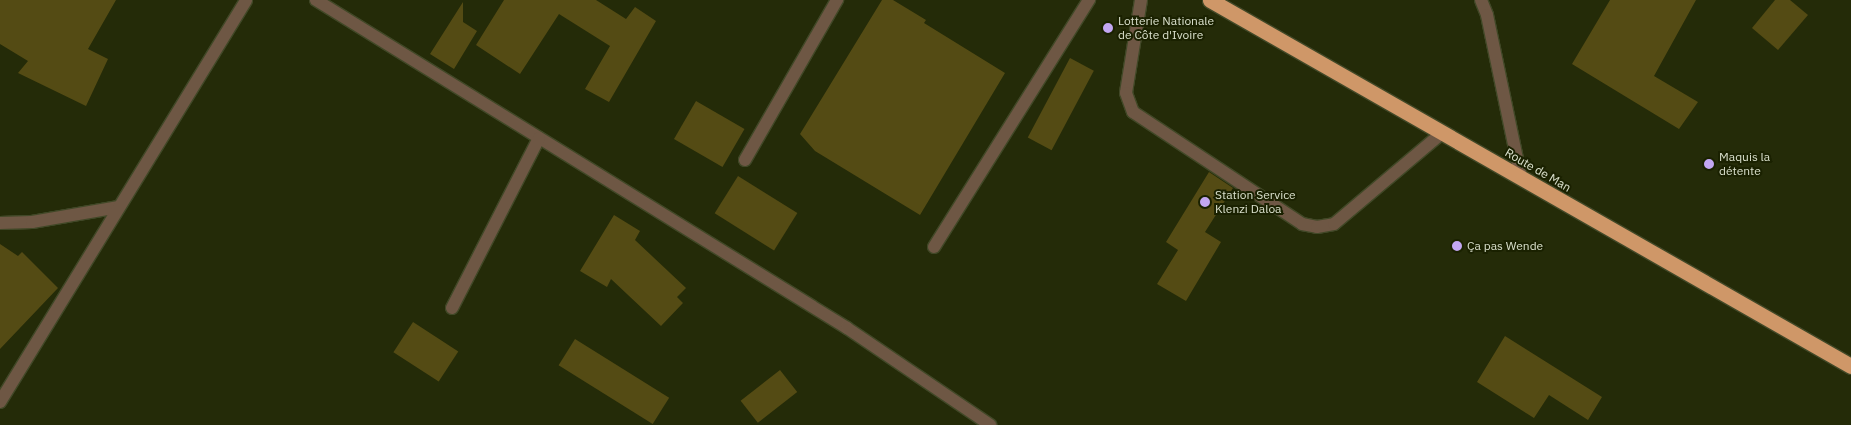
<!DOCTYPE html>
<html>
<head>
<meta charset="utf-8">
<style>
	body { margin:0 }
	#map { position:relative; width:1851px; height:425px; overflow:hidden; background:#242b08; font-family:"IBM Plex Sans",sans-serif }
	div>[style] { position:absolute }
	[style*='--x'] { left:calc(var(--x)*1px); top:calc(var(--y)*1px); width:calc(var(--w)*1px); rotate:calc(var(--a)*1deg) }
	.building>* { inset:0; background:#544b14; transform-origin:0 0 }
	.roads { filter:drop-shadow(1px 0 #414827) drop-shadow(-1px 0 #414827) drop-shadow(0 1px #414827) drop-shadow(0 -1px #414827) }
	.minor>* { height:12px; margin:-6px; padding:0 6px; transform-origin:6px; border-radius:6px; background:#6e5744 }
	.highway>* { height:15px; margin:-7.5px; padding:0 7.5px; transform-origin:7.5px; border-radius:7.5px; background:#cf9768 }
	.dots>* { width:14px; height:14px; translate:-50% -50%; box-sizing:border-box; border:2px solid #1a2100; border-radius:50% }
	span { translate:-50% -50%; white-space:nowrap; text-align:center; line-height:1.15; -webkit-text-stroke:4px #1a2100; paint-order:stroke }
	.poi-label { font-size:12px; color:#dae0cc }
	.left { translate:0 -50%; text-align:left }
	.street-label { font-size:12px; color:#dae0cc }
</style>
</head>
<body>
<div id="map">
	<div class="building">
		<div style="clip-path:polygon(0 0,116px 0,88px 49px,108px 59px,86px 106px,18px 73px,28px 61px,0 44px)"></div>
		<div style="clip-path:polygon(504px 0,596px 0,626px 19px,635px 7px,656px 21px,609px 102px,585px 89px,610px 46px,559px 14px,520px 74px,476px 45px)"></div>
		<div style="clip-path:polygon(882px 0,893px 0,926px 20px,924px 23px,1005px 73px,920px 215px,815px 151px,800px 134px)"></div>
		<div style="clip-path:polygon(1610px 0,1696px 0,1654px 76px,1698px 102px,1679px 129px,1572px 64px)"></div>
		<div style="clip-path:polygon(1775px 0,1790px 0,1808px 15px,1778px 50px,1752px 28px)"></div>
		<div style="clip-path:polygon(463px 2px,463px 22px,477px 31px,454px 69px,430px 54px)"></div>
		<div style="left:1070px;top:58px;width:27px;height:90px;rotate:28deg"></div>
		<div style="left:696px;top:101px;width:56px;height:44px;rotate:30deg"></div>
		<div style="clip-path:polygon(1209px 172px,1233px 188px,1205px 232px,1221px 242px,1186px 301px,1157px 284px,1178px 250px,1166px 242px)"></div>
		<div style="left:738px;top:176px;width:70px;height:44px;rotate:32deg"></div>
		<div style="clip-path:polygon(614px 215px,640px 231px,635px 240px,686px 288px,677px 297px,683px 303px,661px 326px,611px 279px,607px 287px,580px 271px)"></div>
		<div style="clip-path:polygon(0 244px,18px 256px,22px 252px,58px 288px,0 349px)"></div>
		<div style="left:413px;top:322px;width:54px;height:36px;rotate:33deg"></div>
		<div style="clip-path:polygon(1505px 336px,1602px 397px,1588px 420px,1549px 395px,1534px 418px,1477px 382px)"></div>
		<div style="left:575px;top:339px;width:111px;height:31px;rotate:32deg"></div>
		<div style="left:780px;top:370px;width:28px;height:50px;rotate:52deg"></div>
	</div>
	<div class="roads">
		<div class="minor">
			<div style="--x:316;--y:0;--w:624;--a:31.7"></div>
			<div style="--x:847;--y:328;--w:173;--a:34.1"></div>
			<div style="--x:1141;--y:0;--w:94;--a:99.2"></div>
			<div style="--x:1126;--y:93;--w:20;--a:70"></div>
			<div style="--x:1133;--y:112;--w:203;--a:33.5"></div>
			<div style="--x:1302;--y:224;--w:15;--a:11"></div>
			<div style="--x:1317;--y:227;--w:17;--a:-10"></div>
			<div style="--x:1334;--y:224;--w:141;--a:-40.1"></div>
			<div style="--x:1481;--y:0;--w:16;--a:68"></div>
			<div style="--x:1487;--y:15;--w:167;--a:78.2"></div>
			<div style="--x:745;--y:160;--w:185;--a:-60.1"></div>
			<div style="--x:0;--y:223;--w:32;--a:-2"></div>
			<div style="--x:32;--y:222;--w:88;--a:-9.8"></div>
			<div style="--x:934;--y:247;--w:292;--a:-57.9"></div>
			<div style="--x:452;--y:308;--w:191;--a:-62.9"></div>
			<div style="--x:0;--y:402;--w:471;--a:-58.5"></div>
		</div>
		<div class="highway">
			<div style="--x:1210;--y:0;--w:738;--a:29.73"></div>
		</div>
	</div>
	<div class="dots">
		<div style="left:1108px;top:28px;background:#c3a7f2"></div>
		<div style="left:1709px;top:164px;background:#c3a7f2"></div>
		<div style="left:1205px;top:202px;background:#c3a7f2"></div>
		<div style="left:1457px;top:246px;background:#c3a7f2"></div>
	</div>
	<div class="poi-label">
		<span class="left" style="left:1118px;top:28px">Lotterie Nationale<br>de Côte d'Ivoire</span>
		<span class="left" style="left:1719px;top:164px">Maquis la<br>détente</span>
		<span class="left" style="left:1215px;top:202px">Station Service<br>Klenzi Daloa</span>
		<span class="left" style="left:1467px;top:246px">Ça pas Wende</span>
	</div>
	<div class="street-label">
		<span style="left:1538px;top:170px;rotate:30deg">Route de Man</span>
	</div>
</div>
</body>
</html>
